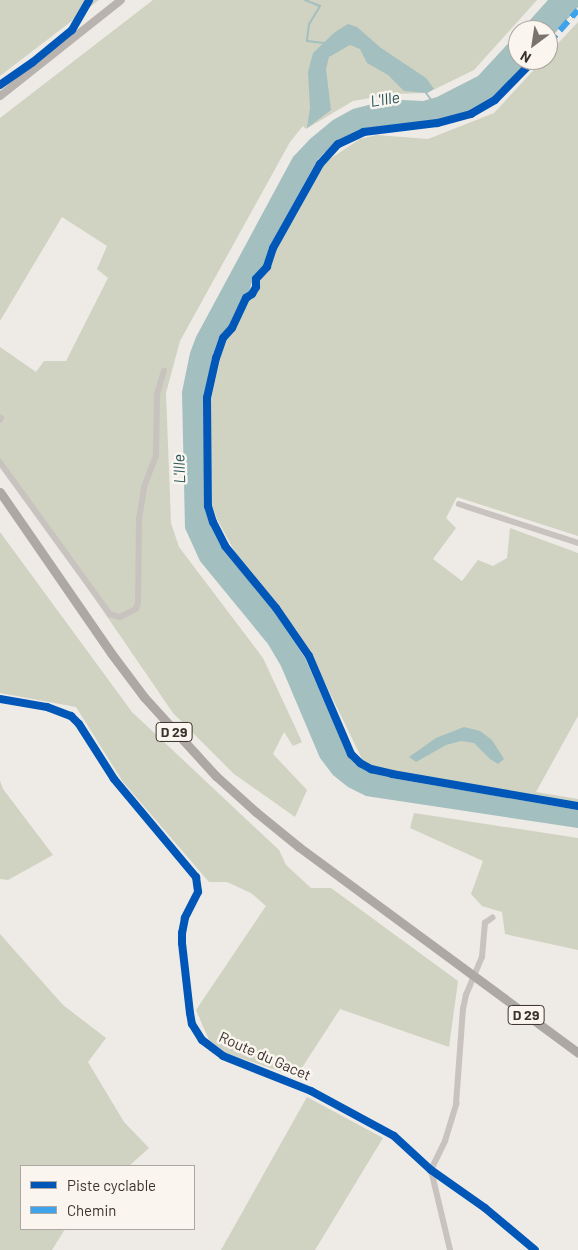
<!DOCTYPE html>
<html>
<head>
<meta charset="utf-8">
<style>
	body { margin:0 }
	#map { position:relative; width:578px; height:1250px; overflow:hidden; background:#eeeae6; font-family:Barlow,sans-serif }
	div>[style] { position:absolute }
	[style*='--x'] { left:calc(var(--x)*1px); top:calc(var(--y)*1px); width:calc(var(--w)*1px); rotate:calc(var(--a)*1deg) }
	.green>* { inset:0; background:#d0d3c1 }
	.water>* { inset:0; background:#a3bfbf }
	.stream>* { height:2px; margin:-1px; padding:0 1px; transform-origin:1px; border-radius:1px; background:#a3bfbf }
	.minor>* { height:5.5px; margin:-2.75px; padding:0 2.75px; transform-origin:2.75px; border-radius:2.75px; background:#c8c3bf }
	.secondary>* { height:8px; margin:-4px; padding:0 4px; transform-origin:4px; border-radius:4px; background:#b8b3af }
	.primary>* { height:9px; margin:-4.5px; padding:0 4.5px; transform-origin:4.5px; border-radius:4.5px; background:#ada8a4 }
	.quiet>* { height:6px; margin-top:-3px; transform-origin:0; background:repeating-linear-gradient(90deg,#3fa3eb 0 12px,transparent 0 18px) }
	.cycleway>* { height:8px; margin:-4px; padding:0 4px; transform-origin:4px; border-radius:4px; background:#0057b8 }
	span { translate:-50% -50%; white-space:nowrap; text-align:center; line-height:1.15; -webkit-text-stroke:5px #faf5ef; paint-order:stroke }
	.shield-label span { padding:1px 4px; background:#faf5ef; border:1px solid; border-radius:4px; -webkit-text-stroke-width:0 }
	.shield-label { font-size:14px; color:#3a312c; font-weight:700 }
	.street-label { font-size:15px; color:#3a312c }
	.water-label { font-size:16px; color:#245559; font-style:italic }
	.legend { position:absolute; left:20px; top:1165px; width:175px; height:65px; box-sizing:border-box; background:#faf5ef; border:1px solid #ada7a1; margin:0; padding:6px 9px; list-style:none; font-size:15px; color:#3a312c }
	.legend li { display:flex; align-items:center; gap:10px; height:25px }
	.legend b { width:25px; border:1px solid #ada7a1 }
	.north { position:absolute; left:508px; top:20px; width:50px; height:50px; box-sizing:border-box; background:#faf5ef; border:1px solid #ada7a1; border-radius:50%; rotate:211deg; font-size:14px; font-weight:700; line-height:20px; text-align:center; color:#3a312c }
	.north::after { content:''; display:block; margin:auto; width:18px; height:22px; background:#79726d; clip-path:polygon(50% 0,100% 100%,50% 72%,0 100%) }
</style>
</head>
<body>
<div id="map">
	<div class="green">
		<div style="clip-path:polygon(0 0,99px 0,0 76px)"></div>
		<div style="clip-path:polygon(153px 0,537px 0,474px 70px,427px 93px,394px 94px,353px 101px,306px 129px,303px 126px,290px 142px,180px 341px,166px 393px,171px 523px,179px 547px,263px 658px,302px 742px,293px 746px,284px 732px,273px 754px,307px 790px,295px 817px,234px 774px,173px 713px,0 460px,0 347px,36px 372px,44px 361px,66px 361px,108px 278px,97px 269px,107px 246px,62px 217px,0 321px,0 118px)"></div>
		<div style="clip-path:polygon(578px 22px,578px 536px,457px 497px,446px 518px,456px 528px,433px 559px,462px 581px,478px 560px,493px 566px,507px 558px,510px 528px,578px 553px,578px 716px,536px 792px,578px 799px,578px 810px,391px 778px,369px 772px,357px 766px,361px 757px,312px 656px,297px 631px,236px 554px,217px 519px,212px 505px,210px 440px,211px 399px,225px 339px,239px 318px,241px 308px,254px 295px,264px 272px,269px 268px,274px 249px,321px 165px,360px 139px,377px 135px,428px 139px,494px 113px,543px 60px,548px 60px,548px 54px)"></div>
		<div style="clip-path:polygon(0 532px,132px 712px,279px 850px,286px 865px,311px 888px,331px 888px,458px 981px,449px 1047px,340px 1009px,296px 1077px,226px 1053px,209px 1040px,196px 1010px,266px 906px,251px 893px,227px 882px,209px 882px,123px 782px,76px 707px,0 693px)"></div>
		<div style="clip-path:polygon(0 781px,3px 789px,53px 855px,8px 880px,0 879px)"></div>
		<div style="clip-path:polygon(414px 813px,578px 838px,578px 950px,505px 934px,502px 912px,482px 906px,471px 894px,483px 861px,410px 828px)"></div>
		<div style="clip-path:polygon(0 934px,63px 1005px,106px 1038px,88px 1062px,124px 1122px,149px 1148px,129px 1166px,21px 1166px,21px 1229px,65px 1229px,52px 1250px,0 1250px)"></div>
		<div style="clip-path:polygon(307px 1097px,383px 1138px,315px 1250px,221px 1250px)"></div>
	</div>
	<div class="water">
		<div style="clip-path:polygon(548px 0,578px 0,578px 7px,548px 41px,548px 30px,521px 30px)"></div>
		<div style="clip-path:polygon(348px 24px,357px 27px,381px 48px,426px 78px,434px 89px,427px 93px,404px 91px,388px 75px,367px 63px,360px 49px,350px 45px,329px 57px,326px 69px,331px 110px,307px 128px,310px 108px,308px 72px,313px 53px,335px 32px)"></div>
		<div style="clip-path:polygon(518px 33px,518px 60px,531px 60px,495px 97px,470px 111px,436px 120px,363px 131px,350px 136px,324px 153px,317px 161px,269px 247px,264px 265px,253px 278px,249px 292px,243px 296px,229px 326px,219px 337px,212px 357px,204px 398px,205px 506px,209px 523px,222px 548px,273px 610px,305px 658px,348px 756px,357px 766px,369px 772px,391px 778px,578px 810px,578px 828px,366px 796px,348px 787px,333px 775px,320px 758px,281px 666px,268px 644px,200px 561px,185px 528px,182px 392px,190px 353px,196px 337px,293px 157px,310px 139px,333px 120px,353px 109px,376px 103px,402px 100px,423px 101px,437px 97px,478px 76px)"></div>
		<div style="clip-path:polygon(464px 727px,480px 731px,492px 740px,504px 759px,498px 764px,490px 759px,474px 743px,461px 741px,446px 745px,416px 762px,409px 757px,436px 738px)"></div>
	</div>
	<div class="stream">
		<div style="--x:305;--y:0;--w:16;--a:22"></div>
		<div style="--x:320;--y:6;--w:21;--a:121"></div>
		<div style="--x:309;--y:24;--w:17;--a:97"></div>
		<div style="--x:307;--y:41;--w:17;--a:7"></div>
		<div style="--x:426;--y:93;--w:10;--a:53"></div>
	</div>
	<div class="minor">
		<div style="--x:0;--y:420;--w:2;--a:-63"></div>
		<div style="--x:0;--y:462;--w:188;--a:54.1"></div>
		<div style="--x:110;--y:614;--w:10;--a:17"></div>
		<div style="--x:120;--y:617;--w:18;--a:-27"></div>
		<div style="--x:136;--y:609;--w:6;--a:-72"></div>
		<div style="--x:138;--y:603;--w:83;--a:-89.3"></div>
		<div style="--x:139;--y:520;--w:33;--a:-81"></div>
		<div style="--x:144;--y:487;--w:34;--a:-69"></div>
		<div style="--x:156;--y:455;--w:60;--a:-89"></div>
		<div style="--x:157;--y:395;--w:25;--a:-74"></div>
		<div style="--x:459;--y:504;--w:125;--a:18.1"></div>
		<div style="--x:0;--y:699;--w:48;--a:9.7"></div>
		<div style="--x:47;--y:707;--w:26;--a:21"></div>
		<div style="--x:71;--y:716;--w:11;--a:45"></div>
		<div style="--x:79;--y:724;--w:65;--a:57.5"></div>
		<div style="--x:114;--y:779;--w:128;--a:50.1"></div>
		<div style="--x:196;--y:877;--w:15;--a:82"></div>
		<div style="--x:198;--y:892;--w:29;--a:117"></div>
		<div style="--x:185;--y:918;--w:15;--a:101"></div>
		<div style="--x:182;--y:933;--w:10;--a:90"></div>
		<div style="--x:182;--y:943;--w:70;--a:83.5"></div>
		<div style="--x:190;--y:1013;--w:11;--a:80"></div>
		<div style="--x:192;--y:1024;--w:19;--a:58"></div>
		<div style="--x:202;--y:1040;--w:26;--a:37"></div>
		<div style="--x:223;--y:1056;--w:95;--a:21.7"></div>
		<div style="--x:311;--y:1091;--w:94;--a:28.5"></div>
		<div style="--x:394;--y:1136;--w:50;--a:42.6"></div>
		<div style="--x:431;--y:1170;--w:66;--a:35.1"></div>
		<div style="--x:485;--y:1208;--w:65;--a:40"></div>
		<div style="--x:450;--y:1250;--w:82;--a:-103.4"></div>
		<div style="--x:431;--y:1170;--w:32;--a:-64"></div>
		<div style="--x:445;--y:1141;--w:39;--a:-73"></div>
		<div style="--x:456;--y:1104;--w:95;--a:-85.8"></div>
		<div style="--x:463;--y:1009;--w:14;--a:-78"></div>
		<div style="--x:466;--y:995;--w:41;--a:-67.2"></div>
		<div style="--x:482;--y:957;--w:34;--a:-85"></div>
		<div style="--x:485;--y:923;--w:9;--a:-36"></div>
	</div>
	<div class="secondary">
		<div style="--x:0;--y:96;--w:154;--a:-38.4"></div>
	</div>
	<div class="primary">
		<div style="--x:0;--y:492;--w:196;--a:55.4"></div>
		<div style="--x:111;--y:653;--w:55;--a:53.1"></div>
		<div style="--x:144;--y:697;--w:107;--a:47.7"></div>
		<div style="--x:216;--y:776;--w:54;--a:42"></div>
		<div style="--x:256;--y:812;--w:55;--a:39.1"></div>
		<div style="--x:299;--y:847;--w:347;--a:36.4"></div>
	</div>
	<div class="quiet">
		<div style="--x:548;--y:44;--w:45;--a:-48.6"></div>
	</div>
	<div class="cycleway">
		<div style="--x:534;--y:60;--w:56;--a:134.3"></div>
		<div style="--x:495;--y:100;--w:28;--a:150"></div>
		<div style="--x:471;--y:114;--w:35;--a:165"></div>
		<div style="--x:437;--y:123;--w:74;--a:173"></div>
		<div style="--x:364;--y:132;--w:29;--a:155"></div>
		<div style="--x:338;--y:144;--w:27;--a:132"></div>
		<div style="--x:320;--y:164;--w:96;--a:119.2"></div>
		<div style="--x:273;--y:248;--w:20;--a:108"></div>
		<div style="--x:267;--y:267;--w:16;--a:133"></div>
		<div style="--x:256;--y:279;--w:8;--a:90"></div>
		<div style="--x:256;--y:287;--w:8;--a:120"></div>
		<div style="--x:252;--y:294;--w:7;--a:146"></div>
		<div style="--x:246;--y:298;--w:33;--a:115"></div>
		<div style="--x:232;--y:328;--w:13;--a:132"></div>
		<div style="--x:223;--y:338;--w:21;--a:109"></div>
		<div style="--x:216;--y:358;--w:41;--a:102.7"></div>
		<div style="--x:207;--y:398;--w:108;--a:89.5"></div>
		<div style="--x:208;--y:506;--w:17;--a:73"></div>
		<div style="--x:213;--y:522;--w:27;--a:63"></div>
		<div style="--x:225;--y:546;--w:80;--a:50.6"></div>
		<div style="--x:276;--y:608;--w:58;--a:55.5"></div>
		<div style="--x:309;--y:656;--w:107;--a:66.8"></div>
		<div style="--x:351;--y:754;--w:13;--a:45"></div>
		<div style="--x:360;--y:763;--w:13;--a:29"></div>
		<div style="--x:371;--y:769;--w:22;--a:13"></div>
		<div style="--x:392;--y:774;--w:189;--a:9.8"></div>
		<div style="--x:0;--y:85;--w:40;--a:-34.9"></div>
		<div style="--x:33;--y:62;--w:50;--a:-39.4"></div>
		<div style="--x:72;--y:30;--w:34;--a:-60"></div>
		<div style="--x:0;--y:699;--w:48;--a:9.7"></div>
		<div style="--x:47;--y:707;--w:26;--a:21"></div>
		<div style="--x:71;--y:716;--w:11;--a:45"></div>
		<div style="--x:79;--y:724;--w:65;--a:57.5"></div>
		<div style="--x:114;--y:779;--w:128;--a:50.1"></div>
		<div style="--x:196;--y:877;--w:15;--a:82"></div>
		<div style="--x:198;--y:892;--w:29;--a:117"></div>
		<div style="--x:185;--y:918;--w:15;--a:101"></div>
		<div style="--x:182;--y:933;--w:10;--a:90"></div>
		<div style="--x:182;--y:943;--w:70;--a:83.5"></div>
		<div style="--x:190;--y:1013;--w:11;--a:80"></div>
		<div style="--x:192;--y:1024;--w:19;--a:58"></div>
		<div style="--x:202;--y:1040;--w:26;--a:37"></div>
		<div style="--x:223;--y:1056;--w:95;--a:21.7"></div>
		<div style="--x:311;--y:1091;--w:94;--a:28.5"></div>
		<div style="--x:394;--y:1136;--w:50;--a:42.6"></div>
		<div style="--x:431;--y:1170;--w:66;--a:35.1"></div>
		<div style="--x:485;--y:1208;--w:65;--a:40"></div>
	</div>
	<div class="shield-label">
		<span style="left:174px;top:732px">D 29</span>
		<span style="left:526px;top:1015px">D 29</span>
	</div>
	<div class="street-label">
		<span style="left:265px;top:1056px;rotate:24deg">Route du Gacet</span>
	</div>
	<div class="water-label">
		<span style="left:385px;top:99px;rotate:-9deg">L'Ille</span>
		<span style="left:179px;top:469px;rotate:-92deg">L'Ille</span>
	</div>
	<ul class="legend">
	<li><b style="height:6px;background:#0057b8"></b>Piste cyclable</li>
	<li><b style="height:6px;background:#3fa3eb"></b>Chemin</li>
	</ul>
	<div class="north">N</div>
</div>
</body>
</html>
